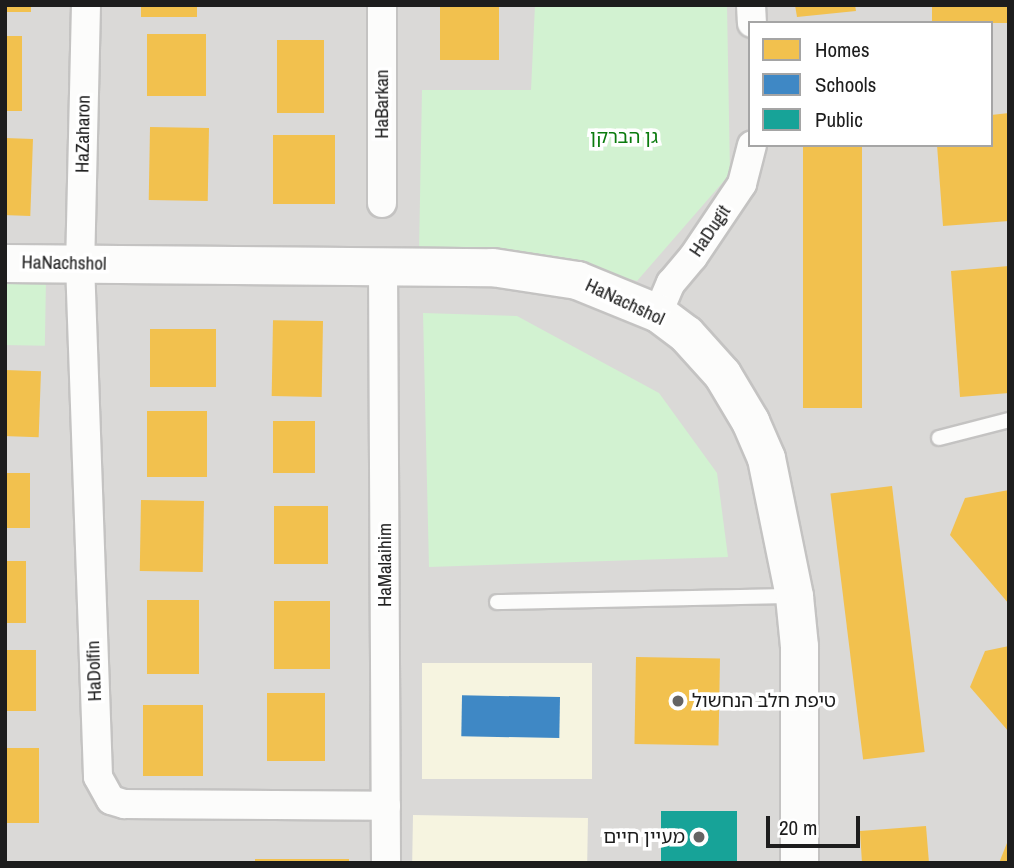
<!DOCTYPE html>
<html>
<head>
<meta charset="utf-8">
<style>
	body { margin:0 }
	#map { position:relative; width:1014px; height:868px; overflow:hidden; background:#ebe9e6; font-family:"Archivo Narrow","Noto Sans Hebrew",sans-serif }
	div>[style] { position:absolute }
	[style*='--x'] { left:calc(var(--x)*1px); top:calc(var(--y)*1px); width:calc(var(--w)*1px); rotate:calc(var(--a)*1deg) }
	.residential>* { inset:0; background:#dad9d7 }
	.education>* { inset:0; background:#f6f4e0; transform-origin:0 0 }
	.park>* { inset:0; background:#d2f2d1; transform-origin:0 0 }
	.homes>* { inset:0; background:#f2c14e; transform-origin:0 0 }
	.schools>* { inset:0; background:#3f88c5; transform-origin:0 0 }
	.public>* { inset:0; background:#17a398; transform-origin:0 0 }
	.roads { filter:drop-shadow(2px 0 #c4c3c2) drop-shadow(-2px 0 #c4c3c2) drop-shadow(0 2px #c4c3c2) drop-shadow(0 -2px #c4c3c2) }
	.service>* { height:14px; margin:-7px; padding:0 7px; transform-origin:7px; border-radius:7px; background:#fcfcfb }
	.minor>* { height:28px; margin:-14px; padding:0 14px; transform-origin:14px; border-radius:14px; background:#fcfcfb }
	.tertiary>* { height:37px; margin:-18.5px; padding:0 18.5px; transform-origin:18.5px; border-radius:18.5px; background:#fcfcfb }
	.dots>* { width:19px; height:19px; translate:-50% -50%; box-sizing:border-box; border:4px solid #fff; border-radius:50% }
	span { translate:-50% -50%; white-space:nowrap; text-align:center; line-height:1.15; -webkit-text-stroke:7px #fff; paint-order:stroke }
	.street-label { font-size:19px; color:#1d1d1d }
	.park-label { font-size:19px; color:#0b7b0e }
	.poi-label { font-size:19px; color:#1d1d1d }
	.left { translate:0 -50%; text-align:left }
	.right { translate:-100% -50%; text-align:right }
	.frame { position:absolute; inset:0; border:7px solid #1d1d1d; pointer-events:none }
	.legend { position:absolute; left:748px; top:21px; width:245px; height:126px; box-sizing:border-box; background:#fff; border:2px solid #a5a5a5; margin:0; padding:9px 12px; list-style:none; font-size:21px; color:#1d1d1d }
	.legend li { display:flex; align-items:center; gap:14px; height:35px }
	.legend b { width:35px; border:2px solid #a5a5a5 }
	.scale { position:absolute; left:766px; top:816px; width:94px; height:32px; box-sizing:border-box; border:4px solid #1d1d1d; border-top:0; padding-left:9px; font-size:21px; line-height:24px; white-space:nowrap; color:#1d1d1d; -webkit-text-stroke:5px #fff; paint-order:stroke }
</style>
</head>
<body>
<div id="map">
	<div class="residential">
		<div style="clip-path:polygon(evenodd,5px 5px,1009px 5px,1009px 863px,5px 863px,5px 5px,750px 23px,991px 23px,991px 145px,750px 145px,750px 23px)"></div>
	</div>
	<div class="education">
		<div style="left:422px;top:663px;width:170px;height:116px"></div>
		<div style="left:413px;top:815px;width:175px;height:48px;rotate:1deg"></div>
	</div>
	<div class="park">
		<div style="clip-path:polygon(535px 5px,727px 5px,730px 174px,637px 281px,536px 254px,419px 252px,422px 90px,531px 90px)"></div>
		<div style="left:5px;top:278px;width:41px;height:67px;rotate:1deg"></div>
		<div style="clip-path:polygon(423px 313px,517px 316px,659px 393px,717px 473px,728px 557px,429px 567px)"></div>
	</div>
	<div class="homes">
		<div style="left:5px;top:5px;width:26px;height:7px"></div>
		<div style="left:141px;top:5px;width:56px;height:12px"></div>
		<div style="left:440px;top:5px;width:59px;height:55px"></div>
		<div style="clip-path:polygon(795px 5px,855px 5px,856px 11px,797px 17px)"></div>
		<div style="left:932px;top:5px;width:77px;height:18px"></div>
		<div style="left:147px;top:34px;width:59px;height:62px"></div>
		<div style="left:5px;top:36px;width:17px;height:75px"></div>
		<div style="left:277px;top:40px;width:47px;height:73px"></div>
		<div style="clip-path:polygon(1009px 113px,1009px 221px,943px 226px,937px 145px,991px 145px,991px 115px)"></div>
		<div style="left:150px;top:127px;width:59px;height:73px;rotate:1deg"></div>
		<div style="left:273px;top:135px;width:62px;height:69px"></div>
		<div style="left:5px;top:138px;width:28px;height:77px;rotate:2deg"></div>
		<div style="left:803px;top:145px;width:59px;height:263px"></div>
		<div style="clip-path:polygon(1009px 266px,1009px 393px,960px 397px,951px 271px)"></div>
		<div style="left:323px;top:321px;width:76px;height:50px;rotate:91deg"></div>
		<div style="left:150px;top:329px;width:66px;height:58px"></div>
		<div style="left:5px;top:370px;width:36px;height:66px;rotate:2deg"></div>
		<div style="left:147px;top:411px;width:60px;height:66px"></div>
		<div style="left:273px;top:421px;width:42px;height:52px"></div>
		<div style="left:5px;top:473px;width:25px;height:55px"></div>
		<div style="left:892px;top:486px;width:268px;height:62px;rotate:83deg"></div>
		<div style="clip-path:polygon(1009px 490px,1009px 604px,950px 535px,965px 498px)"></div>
		<div style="left:141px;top:500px;width:63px;height:71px;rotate:1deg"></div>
		<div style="left:274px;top:506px;width:54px;height:58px"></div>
		<div style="left:5px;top:561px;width:21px;height:62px"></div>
		<div style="left:147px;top:600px;width:52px;height:74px"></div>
		<div style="left:274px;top:601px;width:56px;height:68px"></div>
		<div style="clip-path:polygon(1009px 646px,1009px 732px,970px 687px,985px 651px)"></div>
		<div style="left:5px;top:650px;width:31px;height:61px"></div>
		<div style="left:636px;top:657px;width:84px;height:87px;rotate:1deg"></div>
		<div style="left:267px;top:693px;width:58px;height:68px"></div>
		<div style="left:143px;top:705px;width:60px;height:71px"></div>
		<div style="left:5px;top:748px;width:34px;height:75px"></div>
		<div style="clip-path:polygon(926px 826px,929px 863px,862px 863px,860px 831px)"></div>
		<div style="clip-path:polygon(1009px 838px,1009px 863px,999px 863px)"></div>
		<div style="left:255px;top:859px;width:94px;height:4px"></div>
	</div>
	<div class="schools">
		<div style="left:560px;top:697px;width:41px;height:98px;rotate:91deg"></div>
	</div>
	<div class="public">
		<div style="left:661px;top:811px;width:76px;height:52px"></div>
	</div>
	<div class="roads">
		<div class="service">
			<div style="--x:939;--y:438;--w:72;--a:-14.4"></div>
			<div style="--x:497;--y:602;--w:296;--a:-1.2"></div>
		</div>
		<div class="minor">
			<div style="--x:86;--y:5;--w:258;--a:91.3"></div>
			<div style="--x:80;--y:263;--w:514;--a:87.99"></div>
			<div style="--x:98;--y:777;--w:26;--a:61"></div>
			<div style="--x:111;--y:800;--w:14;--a:17"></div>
			<div style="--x:124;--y:804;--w:262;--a:0.4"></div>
			<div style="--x:382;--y:5;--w:198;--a:90"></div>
			<div style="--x:751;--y:5;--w:18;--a:87"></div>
			<div style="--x:383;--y:266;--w:597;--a:89.71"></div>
			<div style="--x:658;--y:313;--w:33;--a:-67"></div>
			<div style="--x:671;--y:283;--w:34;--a:-50"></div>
			<div style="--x:693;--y:257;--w:88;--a:-56.1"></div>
			<div style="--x:742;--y:184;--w:40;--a:-75.6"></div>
		</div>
		<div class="tertiary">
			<div style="--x:5;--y:263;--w:487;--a:0.5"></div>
			<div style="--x:492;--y:267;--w:86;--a:8.7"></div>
			<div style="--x:577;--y:280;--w:87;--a:22.2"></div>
			<div style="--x:658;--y:313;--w:35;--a:37"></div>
			<div style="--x:686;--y:334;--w:54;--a:48"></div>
			<div style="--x:722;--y:374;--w:55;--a:59.2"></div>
			<div style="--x:750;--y:421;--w:40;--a:66.6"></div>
			<div style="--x:766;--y:458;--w:141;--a:78.5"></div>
			<div style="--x:794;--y:596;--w:50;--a:84.3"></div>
			<div style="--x:799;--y:646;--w:217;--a:90"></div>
		</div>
	</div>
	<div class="dots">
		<div style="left:678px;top:701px;background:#656463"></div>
		<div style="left:699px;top:837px;background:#656463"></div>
	</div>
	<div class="street-label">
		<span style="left:382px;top:104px;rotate:-90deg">HaBarkan</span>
		<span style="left:83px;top:134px;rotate:-89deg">HaZaharon</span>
		<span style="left:710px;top:231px;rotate:-56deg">HaDugit</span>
		<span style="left:64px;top:263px;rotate:1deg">HaNachshol</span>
		<span style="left:625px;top:302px;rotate:25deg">HaNachshol</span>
		<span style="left:385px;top:565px;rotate:-90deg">HaMalaihim</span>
		<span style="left:94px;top:671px;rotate:-92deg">HaDolfin</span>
	</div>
	<div class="park-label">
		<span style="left:624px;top:137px">גן הברקן</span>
	</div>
	<div class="poi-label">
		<span class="left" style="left:692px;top:701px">טיפת חלב הנחשול</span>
		<span class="right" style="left:685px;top:837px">מעיין חיים</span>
	</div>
	<div class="frame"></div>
	<ul class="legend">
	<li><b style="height:19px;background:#f2c14e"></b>Homes</li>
	<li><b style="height:19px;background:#3f88c5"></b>Schools</li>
	<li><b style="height:19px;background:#17a398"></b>Public</li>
	</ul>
	<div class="scale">20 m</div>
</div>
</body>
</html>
